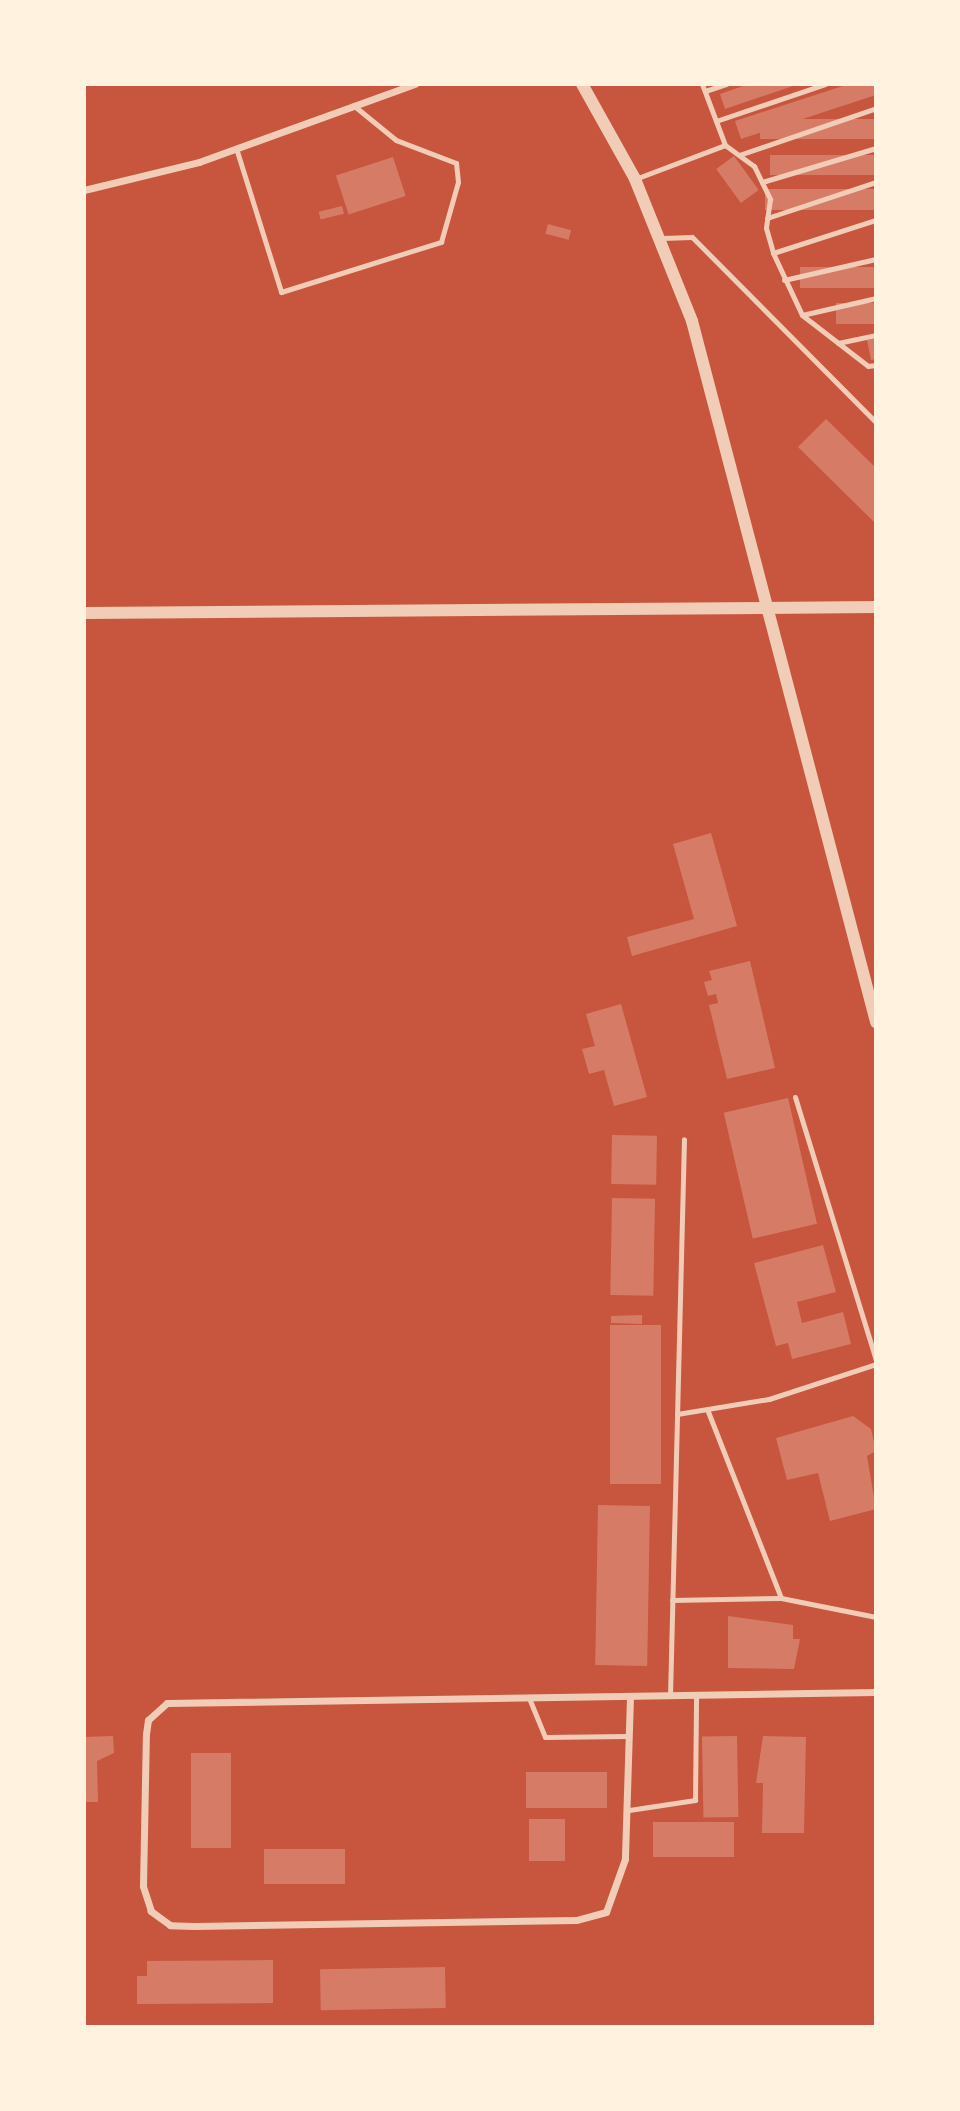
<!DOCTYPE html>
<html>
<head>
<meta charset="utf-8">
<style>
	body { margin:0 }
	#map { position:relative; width:960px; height:2111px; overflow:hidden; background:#c8553d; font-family:Roboto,sans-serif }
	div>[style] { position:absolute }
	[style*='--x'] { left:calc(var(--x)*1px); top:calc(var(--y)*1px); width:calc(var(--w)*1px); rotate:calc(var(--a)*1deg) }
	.building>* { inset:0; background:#d67c66; transform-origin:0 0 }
	.service>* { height:5px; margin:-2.5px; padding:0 2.5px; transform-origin:2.5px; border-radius:2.5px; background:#f1ccb7 }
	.minor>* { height:7px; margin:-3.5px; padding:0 3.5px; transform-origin:3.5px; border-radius:3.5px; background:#f1ccb7 }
	.tertiary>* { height:12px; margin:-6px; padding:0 6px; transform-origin:6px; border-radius:6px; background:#f1ccb7 }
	span { translate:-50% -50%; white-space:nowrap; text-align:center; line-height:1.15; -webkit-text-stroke:7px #fff3e0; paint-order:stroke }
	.frame { position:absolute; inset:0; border:86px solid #fff3e0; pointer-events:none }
</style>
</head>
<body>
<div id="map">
	<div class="building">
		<div style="clip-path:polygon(749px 84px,799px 84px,725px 109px,720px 94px)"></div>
		<div style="clip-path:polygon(849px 84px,876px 84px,876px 95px,741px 139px,735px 121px)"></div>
		<div style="left:876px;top:119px;width:20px;height:116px;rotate:90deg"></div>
		<div style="left:876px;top:155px;width:20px;height:106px;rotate:90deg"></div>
		<div style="left:734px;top:156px;width:42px;height:22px;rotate:54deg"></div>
		<div style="left:393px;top:157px;width:41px;height:60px;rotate:72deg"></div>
		<div style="left:876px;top:189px;width:21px;height:111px;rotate:90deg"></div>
		<div style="left:342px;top:206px;width:8px;height:24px;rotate:76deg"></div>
		<div style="left:548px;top:224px;width:24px;height:10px;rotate:15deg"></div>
		<div style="left:876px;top:267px;width:21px;height:76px;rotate:90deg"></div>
		<div style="left:876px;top:303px;width:21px;height:40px;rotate:90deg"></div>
		<div style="clip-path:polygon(876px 338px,876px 359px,871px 360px,867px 340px)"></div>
		<div style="clip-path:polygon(826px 419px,876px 468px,876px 524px,798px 447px)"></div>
		<div style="clip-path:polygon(711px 833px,737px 926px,632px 956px,627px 937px,694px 919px,673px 844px)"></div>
		<div style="clip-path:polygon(750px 961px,775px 1068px,727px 1079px,709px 1005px,718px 1003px,716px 994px,708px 996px,704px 982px,712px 980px,709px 971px)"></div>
		<div style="clip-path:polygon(621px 1004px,647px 1097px,614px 1106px,604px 1070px,589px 1074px,582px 1049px,595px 1046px,586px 1014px)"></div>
		<div style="left:788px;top:1098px;width:129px;height:66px;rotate:77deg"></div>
		<div style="left:612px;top:1135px;width:45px;height:49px;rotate:1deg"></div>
		<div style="left:612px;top:1198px;width:43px;height:97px;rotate:1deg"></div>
		<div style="clip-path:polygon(823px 1245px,836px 1292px,797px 1302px,802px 1323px,843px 1312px,851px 1344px,792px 1359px,788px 1343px,776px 1346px,754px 1263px)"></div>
		<div style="clip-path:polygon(642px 1315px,642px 1324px,611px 1323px,611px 1316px)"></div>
		<div style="left:610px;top:1325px;width:51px;height:159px"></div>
		<div style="clip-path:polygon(853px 1416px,871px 1429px,876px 1451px,867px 1456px,876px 1509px,830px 1521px,818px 1473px,787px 1480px,776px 1438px)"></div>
		<div style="left:598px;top:1505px;width:52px;height:160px;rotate:1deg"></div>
		<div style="clip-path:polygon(728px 1616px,793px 1625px,793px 1639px,800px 1639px,794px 1669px,728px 1668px)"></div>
		<div style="clip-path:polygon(113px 1736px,114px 1753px,97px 1761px,98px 1802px,84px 1802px,84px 1737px)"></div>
		<div style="left:737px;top:1736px;width:81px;height:35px;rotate:89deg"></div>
		<div style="clip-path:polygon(763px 1736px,806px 1737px,804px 1833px,762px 1833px,763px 1783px,756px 1783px)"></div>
		<div style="left:191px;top:1753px;width:40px;height:95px"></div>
		<div style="left:607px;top:1772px;width:36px;height:81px;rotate:90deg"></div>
		<div style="left:529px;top:1819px;width:36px;height:42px"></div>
		<div style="left:734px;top:1822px;width:35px;height:81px;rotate:90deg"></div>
		<div style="left:264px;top:1849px;width:81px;height:35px"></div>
		<div style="clip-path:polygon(273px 1960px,273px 2003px,137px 2004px,137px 1976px,147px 1976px,147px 1961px)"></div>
		<div style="left:445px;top:1967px;width:41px;height:125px;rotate:89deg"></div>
	</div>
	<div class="service">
		<div style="--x:702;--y:84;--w:65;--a:69.3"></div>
		<div style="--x:725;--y:145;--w:36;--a:36"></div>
		<div style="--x:754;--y:166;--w:37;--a:64"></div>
		<div style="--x:770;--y:199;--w:29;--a:98"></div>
		<div style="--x:766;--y:228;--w:26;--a:74"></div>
		<div style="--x:773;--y:253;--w:68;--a:64.9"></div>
		<div style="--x:802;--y:315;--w:83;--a:37.7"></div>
		<div style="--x:868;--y:366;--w:8;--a:-7"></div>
		<div style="--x:705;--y:91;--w:22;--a:-18"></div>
		<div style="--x:716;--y:121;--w:115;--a:-18.7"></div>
		<div style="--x:236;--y:148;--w:151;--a:72.6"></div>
		<div style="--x:281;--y:292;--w:168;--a:-17.4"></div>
		<div style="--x:441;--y:242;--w:62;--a:-74.2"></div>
		<div style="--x:458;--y:182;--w:19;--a:-96"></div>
		<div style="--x:456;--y:163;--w:64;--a:-159"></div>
		<div style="--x:396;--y:140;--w:55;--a:-140.9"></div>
		<div style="--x:739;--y:155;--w:145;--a:-18.9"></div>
		<div style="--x:635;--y:179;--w:96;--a:-20.7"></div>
		<div style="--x:762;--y:182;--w:119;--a:-16.6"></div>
		<div style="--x:767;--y:218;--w:115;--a:-18.3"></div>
		<div style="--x:662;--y:238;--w:30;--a:-2"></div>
		<div style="--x:692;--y:237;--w:261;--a:45.2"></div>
		<div style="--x:773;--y:253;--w:108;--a:-17.8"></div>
		<div style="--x:784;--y:280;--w:94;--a:-12.9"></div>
		<div style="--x:802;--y:315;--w:76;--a:-12.9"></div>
		<div style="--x:838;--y:343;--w:39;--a:-12"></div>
		<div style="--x:795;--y:1097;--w:276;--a:72.9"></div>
		<div style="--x:707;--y:1409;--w:203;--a:68.6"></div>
		<div style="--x:677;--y:1414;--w:93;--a:-9.3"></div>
		<div style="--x:769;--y:1399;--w:113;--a:-18.1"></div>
		<div style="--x:672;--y:1600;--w:109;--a:-1.1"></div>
		<div style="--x:781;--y:1598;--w:97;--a:11.3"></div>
		<div style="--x:670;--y:1696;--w:557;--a:-88.56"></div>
		<div style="--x:529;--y:1698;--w:42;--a:67.7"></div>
		<div style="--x:545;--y:1737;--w:83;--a:-0.7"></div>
		<div style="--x:629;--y:1810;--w:67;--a:-8.6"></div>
		<div style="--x:695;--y:1800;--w:104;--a:-89.4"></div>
	</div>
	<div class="minor">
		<div style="--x:84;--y:190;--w:118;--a:-13.7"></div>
		<div style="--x:199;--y:162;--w:230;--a:-19.9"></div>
		<div style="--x:630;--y:1697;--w:162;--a:91.8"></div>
		<div style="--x:625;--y:1859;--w:56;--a:109.7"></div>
		<div style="--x:606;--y:1912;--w:31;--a:165"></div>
		<div style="--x:576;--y:1920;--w:382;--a:179.1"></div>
		<div style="--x:194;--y:1926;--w:24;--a:-178"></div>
		<div style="--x:170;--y:1925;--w:24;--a:-144"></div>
		<div style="--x:151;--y:1911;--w:26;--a:-108"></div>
		<div style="--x:143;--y:1886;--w:152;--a:-88.9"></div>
		<div style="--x:146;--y:1734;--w:14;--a:-82"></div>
		<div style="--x:148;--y:1720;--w:25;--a:-42"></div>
		<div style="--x:167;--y:1703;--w:709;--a:-0.89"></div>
	</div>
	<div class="tertiary">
		<div style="--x:582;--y:84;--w:109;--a:60.8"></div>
		<div style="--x:635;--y:179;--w:153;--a:68.1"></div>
		<div style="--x:692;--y:321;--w:725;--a:75.29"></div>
		<div style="--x:84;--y:613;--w:792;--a:-0.43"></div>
	</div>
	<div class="frame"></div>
</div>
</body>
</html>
